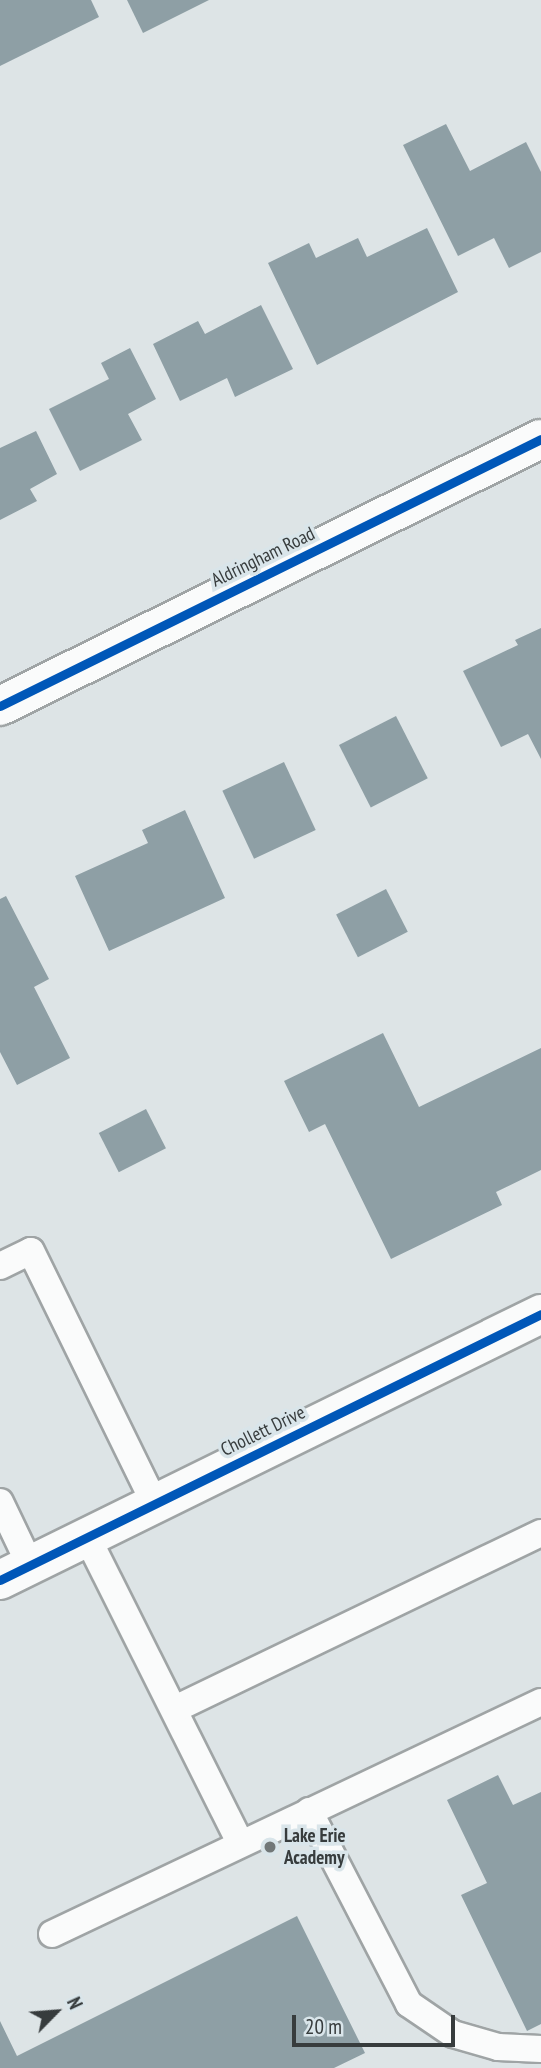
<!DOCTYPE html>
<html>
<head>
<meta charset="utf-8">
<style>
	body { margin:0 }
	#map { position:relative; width:541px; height:2068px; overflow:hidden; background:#dde4e6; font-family:"PT Sans Narrow",sans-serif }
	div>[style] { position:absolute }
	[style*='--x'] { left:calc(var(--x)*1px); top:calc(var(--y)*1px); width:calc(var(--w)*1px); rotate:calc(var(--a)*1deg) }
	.building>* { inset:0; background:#8e9fa5; transform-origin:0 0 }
	.roads { filter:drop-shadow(2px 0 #9fa4a5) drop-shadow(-2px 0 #9fa4a5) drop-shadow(0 2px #9fa4a5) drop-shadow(0 -2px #9fa4a5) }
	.lane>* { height:26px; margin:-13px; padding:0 13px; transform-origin:13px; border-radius:13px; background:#fafbfb }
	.street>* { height:38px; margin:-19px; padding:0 19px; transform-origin:19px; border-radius:19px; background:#fafbfb }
	.cycleway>* { height:9px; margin:-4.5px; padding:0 4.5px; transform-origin:4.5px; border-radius:4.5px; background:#0057b8 }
	.dots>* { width:19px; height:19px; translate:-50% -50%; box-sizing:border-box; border:4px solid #d9e5ea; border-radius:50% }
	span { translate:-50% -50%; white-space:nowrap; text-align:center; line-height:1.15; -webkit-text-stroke:7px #d9e5ea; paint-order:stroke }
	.street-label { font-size:19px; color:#373c3d }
	.poi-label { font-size:19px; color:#373c3d; font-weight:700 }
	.left { translate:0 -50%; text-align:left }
	.north { position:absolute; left:21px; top:1977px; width:70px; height:70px; -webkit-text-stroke:5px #d9e5ea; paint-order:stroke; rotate:65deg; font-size:19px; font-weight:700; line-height:28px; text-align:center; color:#373c3d }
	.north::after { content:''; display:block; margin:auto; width:24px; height:32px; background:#373c3d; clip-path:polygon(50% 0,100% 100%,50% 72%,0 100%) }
	.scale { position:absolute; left:292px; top:2015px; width:163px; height:32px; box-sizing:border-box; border:4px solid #373c3d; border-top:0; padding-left:9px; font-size:21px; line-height:24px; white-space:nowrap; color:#373c3d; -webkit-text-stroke:5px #d9e5ea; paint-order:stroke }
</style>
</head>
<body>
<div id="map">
	<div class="building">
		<div style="clip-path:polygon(0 0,91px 0,99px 17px,0 66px)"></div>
		<div style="clip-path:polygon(127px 0,209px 0,143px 33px)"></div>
		<div style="clip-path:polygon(446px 124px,470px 171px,526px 142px,541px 172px,541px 252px,509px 268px,494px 238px,458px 256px,403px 145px)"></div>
		<div style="clip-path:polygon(427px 228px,458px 292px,317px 365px,268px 263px,309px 243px,316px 258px,358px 238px,367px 257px)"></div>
		<div style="clip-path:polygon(261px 305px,293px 369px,235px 397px,227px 378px,180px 401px,153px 344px,198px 321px,205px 334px)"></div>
		<div style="clip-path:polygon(130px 348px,156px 399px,128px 414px,142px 440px,80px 471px,49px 409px,109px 379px,101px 363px)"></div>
		<div style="clip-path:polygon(36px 431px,57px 474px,30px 489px,37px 501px,0 520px,0 448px)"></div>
		<div style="clip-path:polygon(541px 628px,541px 759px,528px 734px,501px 747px,463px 671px,518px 645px,515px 640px)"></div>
		<div style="left:396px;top:716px;width:70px;height:64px;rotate:63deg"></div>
		<div style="left:284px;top:762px;width:75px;height:68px;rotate:65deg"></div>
		<div style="clip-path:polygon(185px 810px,225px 898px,109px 951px,75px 876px,148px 843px,142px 830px)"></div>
		<div style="left:386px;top:889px;width:48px;height:56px;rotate:63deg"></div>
		<div style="clip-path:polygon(6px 896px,49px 979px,34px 987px,70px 1058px,17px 1085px,0 1052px,0 899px)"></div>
		<div style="clip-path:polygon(383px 1033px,419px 1107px,541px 1048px,541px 1170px,496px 1192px,502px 1205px,391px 1259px,325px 1124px,309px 1132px,284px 1081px)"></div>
		<div style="left:146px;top:1109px;width:44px;height:53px;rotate:63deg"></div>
		<div style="clip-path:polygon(498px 1775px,513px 1805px,541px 1792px,541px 2024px,527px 2031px,461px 1895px,487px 1883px,447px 1800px)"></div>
		<div style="clip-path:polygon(297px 1916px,365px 2053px,334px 2068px,0 2068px,0 2021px,17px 2056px)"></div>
	</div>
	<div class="roads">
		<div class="lane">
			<div style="--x:0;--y:1266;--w:34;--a:-26"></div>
			<div style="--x:31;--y:1251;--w:282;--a:63.9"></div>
			<div style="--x:0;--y:1502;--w:70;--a:64.5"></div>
			<div style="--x:87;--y:1537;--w:342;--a:63.4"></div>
			<div style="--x:175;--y:1709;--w:406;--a:-25.7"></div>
			<div style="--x:309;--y:1811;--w:217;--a:62.6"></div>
			<div style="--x:409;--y:2004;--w:53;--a:34.3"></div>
			<div style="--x:453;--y:2034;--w:47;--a:16.1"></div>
			<div style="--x:498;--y:2047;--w:43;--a:2.7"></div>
			<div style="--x:52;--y:1934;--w:541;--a:-25.38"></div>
		</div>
		<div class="street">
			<div style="--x:0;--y:706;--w:603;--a:-26.27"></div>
			<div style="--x:0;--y:1580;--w:603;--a:-26.18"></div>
		</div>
	</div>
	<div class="cycleway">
		<div style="--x:0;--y:706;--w:603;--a:-26.27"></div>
		<div style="--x:0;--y:1580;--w:603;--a:-26.18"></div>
	</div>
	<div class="dots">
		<div style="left:270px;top:1847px;background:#717778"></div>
	</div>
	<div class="street-label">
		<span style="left:263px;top:557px;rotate:-26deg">Aldringham Road</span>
		<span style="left:263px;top:1431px;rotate:-26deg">Chollett Drive</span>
	</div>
	<div class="poi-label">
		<span class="left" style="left:284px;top:1847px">Lake Erie<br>Academy</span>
	</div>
	<div class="north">N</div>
	<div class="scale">20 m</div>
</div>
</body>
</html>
